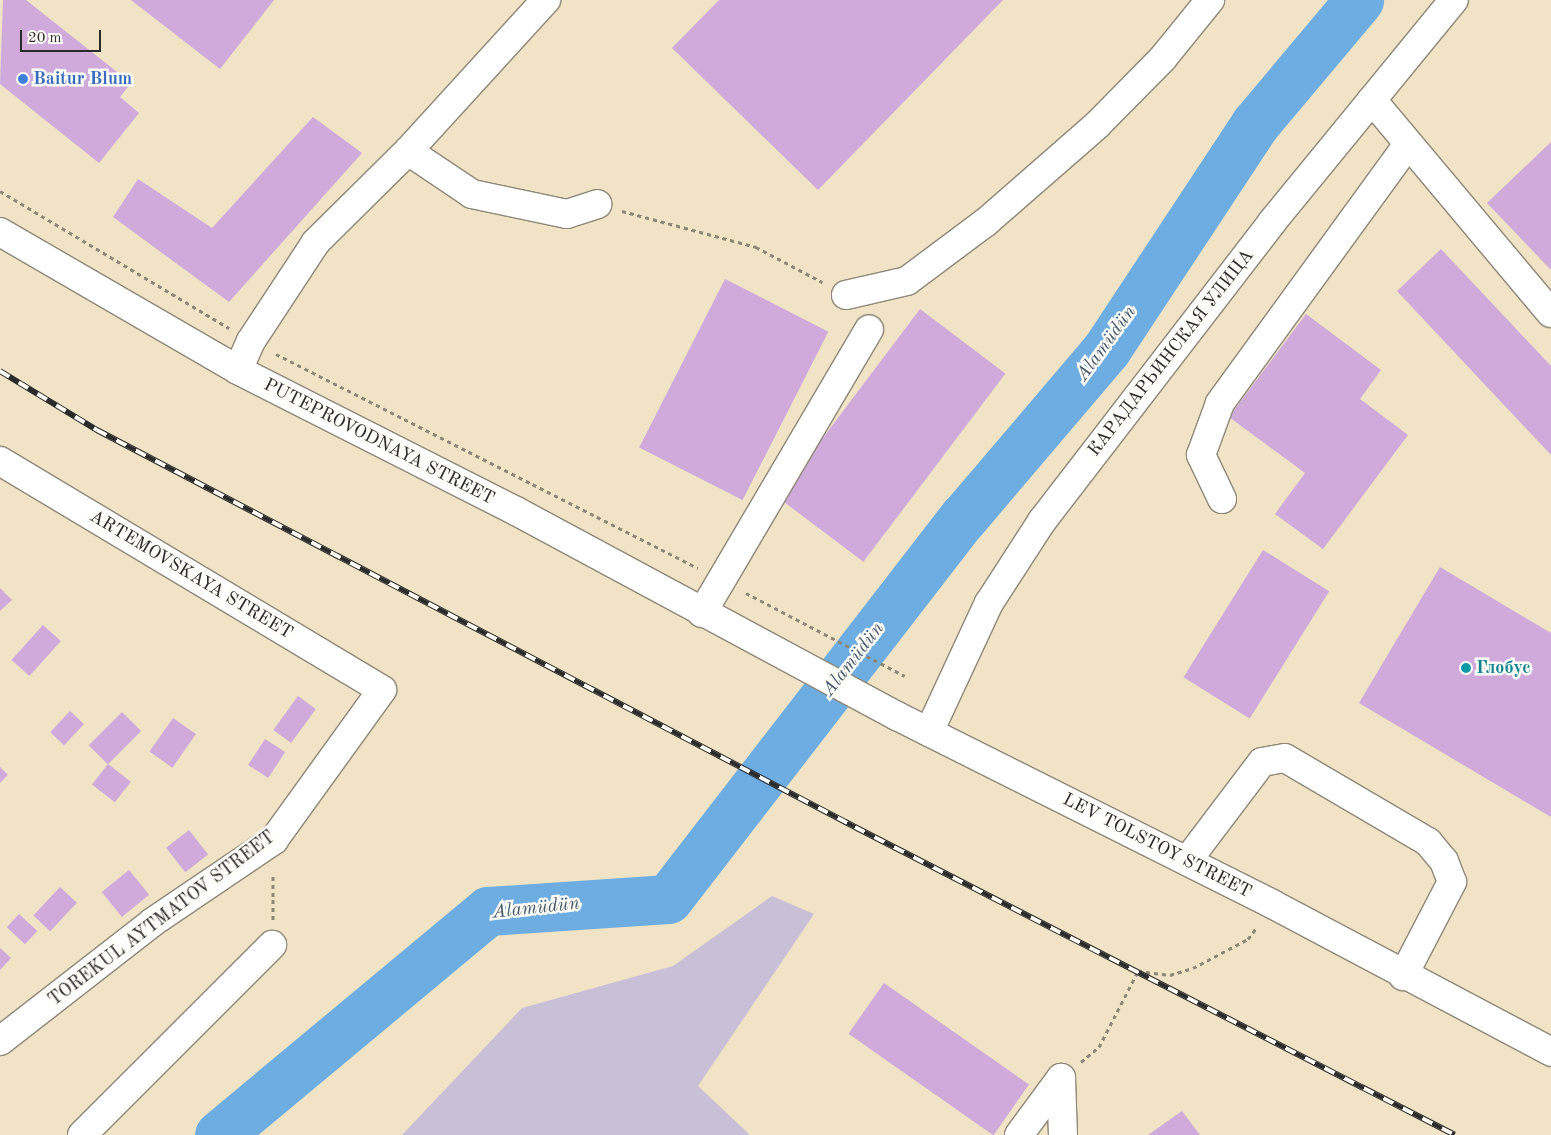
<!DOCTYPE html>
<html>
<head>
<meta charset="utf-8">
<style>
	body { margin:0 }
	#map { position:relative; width:1551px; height:1135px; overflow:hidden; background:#f0e3c6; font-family:"Old Standard TT",serif }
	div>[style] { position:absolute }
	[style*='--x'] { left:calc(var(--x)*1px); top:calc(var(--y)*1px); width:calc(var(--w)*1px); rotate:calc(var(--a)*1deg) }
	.industrial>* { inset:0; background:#c9bfd7 }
	.river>* { height:49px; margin:-24.5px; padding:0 24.5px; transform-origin:24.5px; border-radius:24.5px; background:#6eade1 }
	.building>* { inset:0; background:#cfaadb; transform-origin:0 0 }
	.path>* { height:3px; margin-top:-1.5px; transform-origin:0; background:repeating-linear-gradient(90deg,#8e8778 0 4px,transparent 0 8px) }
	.roads { filter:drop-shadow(1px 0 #8e8778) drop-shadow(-1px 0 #8e8778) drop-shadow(0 1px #8e8778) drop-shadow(0 -1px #8e8778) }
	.minor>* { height:28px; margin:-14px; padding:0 14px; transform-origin:14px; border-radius:14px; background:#fff }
	.major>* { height:28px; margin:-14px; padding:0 14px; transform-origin:14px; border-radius:14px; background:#fff }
	.rail>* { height:5.5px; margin-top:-2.75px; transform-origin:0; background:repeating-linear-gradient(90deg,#fdfcf7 0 11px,#2b2b2b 0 22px); box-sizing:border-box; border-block:1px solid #2b2b2b }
	.dots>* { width:14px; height:14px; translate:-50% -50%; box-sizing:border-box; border:2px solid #fdfcf7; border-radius:50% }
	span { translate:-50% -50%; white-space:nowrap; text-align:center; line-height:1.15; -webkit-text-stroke:5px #fdfcf7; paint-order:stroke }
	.shop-label { font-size:18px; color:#366cbe; font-weight:700 }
	.left { translate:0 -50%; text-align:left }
	.street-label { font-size:18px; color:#2b2b2b }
	.culture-label { font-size:18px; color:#0d838f; font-weight:700 }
	.water-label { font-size:19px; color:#42586b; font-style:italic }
	.scale { position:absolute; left:20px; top:30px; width:81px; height:22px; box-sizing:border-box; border:2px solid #2b2b2b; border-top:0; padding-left:6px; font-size:15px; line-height:18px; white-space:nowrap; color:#2b2b2b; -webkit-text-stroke:4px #fdfcf7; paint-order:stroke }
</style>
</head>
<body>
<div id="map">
	<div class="industrial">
		<div style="clip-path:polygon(772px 896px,814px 914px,698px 1086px,750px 1135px,402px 1135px,522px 1008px,673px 966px)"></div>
	</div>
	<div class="river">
		<div style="--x:219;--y:1135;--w:350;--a:-39.8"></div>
		<div style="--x:488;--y:911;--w:180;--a:-3.8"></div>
		<div style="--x:668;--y:899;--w:482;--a:-52.3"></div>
		<div style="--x:963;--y:518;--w:221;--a:-49.6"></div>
		<div style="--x:1106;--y:350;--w:271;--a:-56.6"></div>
		<div style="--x:1255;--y:124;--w:162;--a:-50"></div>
	</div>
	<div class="building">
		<div style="clip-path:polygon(3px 0,26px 0,131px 83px,120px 97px,139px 113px,99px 163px,0 84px)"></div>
		<div style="clip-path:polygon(131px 0,274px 0,220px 69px)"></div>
		<div style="clip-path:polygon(719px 0,1003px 0,818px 190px,672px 48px)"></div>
		<div style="clip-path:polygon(313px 117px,362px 153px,229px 302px,113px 217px,138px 179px,212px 228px)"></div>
		<div style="clip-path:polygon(1551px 142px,1551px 270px,1487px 203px)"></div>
		<div style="clip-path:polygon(1441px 249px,1551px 366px,1551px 455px,1397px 291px)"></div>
		<div style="left:725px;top:279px;width:116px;height:189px;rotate:27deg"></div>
		<div style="left:920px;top:309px;width:107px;height:236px;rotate:37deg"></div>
		<div style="clip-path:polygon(1306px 314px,1381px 370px,1360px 399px,1408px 435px,1323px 549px,1275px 514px,1305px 473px,1229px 417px)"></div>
		<div style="left:1263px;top:550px;width:78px;height:150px;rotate:32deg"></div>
		<div style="clip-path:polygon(1440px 567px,1551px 633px,1551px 817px,1359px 703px)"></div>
		<div style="clip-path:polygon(0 588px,12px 600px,0 611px)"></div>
		<div style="left:43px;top:625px;width:24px;height:47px;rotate:42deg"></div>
		<div style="left:298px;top:696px;width:22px;height:42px;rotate:36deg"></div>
		<div style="left:70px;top:711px;width:19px;height:29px;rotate:43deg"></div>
		<div style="left:122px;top:712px;width:27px;height:47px;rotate:45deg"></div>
		<div style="left:173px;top:718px;width:28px;height:41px;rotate:35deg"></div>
		<div style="left:265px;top:739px;width:24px;height:31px;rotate:33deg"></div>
		<div style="left:108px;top:764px;width:29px;height:26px;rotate:38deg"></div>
		<div style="clip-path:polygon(0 767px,8px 775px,0 783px)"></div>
		<div style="left:189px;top:830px;width:31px;height:29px;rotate:52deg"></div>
		<div style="left:129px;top:870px;width:32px;height:35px;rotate:51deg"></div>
		<div style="left:60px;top:887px;width:23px;height:39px;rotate:43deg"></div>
		<div style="left:19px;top:914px;width:25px;height:18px;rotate:43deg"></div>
		<div style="clip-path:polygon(0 948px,11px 958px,0 970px)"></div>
		<div style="left:884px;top:983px;width:177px;height:62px;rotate:35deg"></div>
		<div style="clip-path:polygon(1182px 1111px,1200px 1135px,1148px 1135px)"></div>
	</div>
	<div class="path">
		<div style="--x:0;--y:191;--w:267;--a:30.9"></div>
		<div style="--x:622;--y:211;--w:139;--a:15"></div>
		<div style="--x:756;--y:247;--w:75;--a:27.9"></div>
		<div style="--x:276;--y:354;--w:473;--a:26.9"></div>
		<div style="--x:746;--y:593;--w:179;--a:27.6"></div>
		<div style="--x:273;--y:920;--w:47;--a:-90"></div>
		<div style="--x:1081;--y:1062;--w:23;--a:-40"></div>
		<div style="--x:1099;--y:1047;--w:85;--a:-62.8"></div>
		<div style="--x:1138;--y:971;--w:32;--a:7"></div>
		<div style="--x:1170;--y:975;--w:24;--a:-17"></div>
		<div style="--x:1193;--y:968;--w:62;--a:-27.8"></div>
		<div style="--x:1248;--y:939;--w:15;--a:-53"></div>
	</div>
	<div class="roads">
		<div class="minor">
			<div style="--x:1372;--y:100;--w:278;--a:50"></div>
			<div style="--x:408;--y:151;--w:77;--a:33.9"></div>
			<div style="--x:472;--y:194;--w:97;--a:11.9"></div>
			<div style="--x:567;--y:214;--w:32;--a:-18"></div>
			<div style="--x:846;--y:295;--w:63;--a:-12.9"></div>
			<div style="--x:907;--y:281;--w:99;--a:-36.8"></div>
			<div style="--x:986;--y:222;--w:147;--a:-41.1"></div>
			<div style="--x:1097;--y:125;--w:94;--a:-45.4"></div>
			<div style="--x:1163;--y:58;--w:75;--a:-51"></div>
			<div style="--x:238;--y:370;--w:32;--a:-66"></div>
			<div style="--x:251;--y:341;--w:118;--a:-56.7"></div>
			<div style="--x:316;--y:242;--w:129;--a:-44.7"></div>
			<div style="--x:408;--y:151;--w:205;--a:-47.6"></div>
			<div style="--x:0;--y:461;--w:445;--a:30.9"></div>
			<div style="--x:382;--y:690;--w:185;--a:125.8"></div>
			<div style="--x:274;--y:840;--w:146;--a:145.9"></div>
			<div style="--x:153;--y:922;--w:194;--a:142.1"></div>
			<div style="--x:1222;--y:499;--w:49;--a:-115.5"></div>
			<div style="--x:1201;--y:455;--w:55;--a:-69.9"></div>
			<div style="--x:1220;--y:403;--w:320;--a:-54"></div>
			<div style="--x:702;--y:613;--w:329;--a:-59.5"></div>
			<div style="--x:929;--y:732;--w:142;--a:-65.1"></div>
			<div style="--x:989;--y:603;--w:98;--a:-57.1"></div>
			<div style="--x:1042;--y:521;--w:377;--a:-52.4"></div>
			<div style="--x:1272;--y:222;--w:287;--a:-50.7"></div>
			<div style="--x:1187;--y:861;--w:124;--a:-52.9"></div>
			<div style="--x:1262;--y:762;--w:23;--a:-10"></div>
			<div style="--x:1285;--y:758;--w:166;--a:30.4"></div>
			<div style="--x:1428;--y:842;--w:25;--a:50"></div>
			<div style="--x:1444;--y:861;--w:22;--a:69"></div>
			<div style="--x:1452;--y:882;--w:106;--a:117.5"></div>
			<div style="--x:1061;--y:1078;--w:57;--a:88"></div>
			<div style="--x:82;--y:1135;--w:269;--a:-45"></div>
			<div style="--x:1019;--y:1135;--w:71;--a:-53.6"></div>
		</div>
		<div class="major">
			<div style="--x:0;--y:232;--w:275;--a:30.1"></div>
			<div style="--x:238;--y:370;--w:312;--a:26.9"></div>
			<div style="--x:516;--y:511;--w:433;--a:28.3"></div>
			<div style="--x:897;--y:716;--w:419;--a:26.6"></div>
			<div style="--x:1272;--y:904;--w:316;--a:27.9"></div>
		</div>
	</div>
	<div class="rail">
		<div style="--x:0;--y:371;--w:114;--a:31.3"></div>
		<div style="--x:97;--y:430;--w:856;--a:27.64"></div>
		<div style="--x:855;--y:827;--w:674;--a:27.17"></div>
	</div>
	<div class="dots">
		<div style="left:23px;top:79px;background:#3f7fe0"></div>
		<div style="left:1466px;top:668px;background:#0f9aa8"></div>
	</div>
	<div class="shop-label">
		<span class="left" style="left:33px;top:79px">Baitur Blum</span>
	</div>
	<div class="street-label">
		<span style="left:1171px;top:353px;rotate:-52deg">КАРАДАРЬИНСКАЯ УЛИЦА</span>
		<span style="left:379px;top:442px;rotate:27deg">PUTEPROVODNAYA STREET</span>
		<span style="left:191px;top:575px;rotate:31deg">ARTEMOVSKAYA STREET</span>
		<span style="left:1157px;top:846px;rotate:27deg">LEV TOLSTOY STREET</span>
		<span style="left:162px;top:919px;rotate:-37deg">TOREKUL AYTMATOV STREET</span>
	</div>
	<div class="culture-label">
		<span class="left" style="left:1476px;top:668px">Глобус</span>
	</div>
	<div class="water-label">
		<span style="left:1107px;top:344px;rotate:-54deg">Alamüdün</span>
		<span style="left:854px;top:660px;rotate:-52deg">Alamüdün</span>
		<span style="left:536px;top:909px;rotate:-6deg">Alamüdün</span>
	</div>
	<div class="scale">20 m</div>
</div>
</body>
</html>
